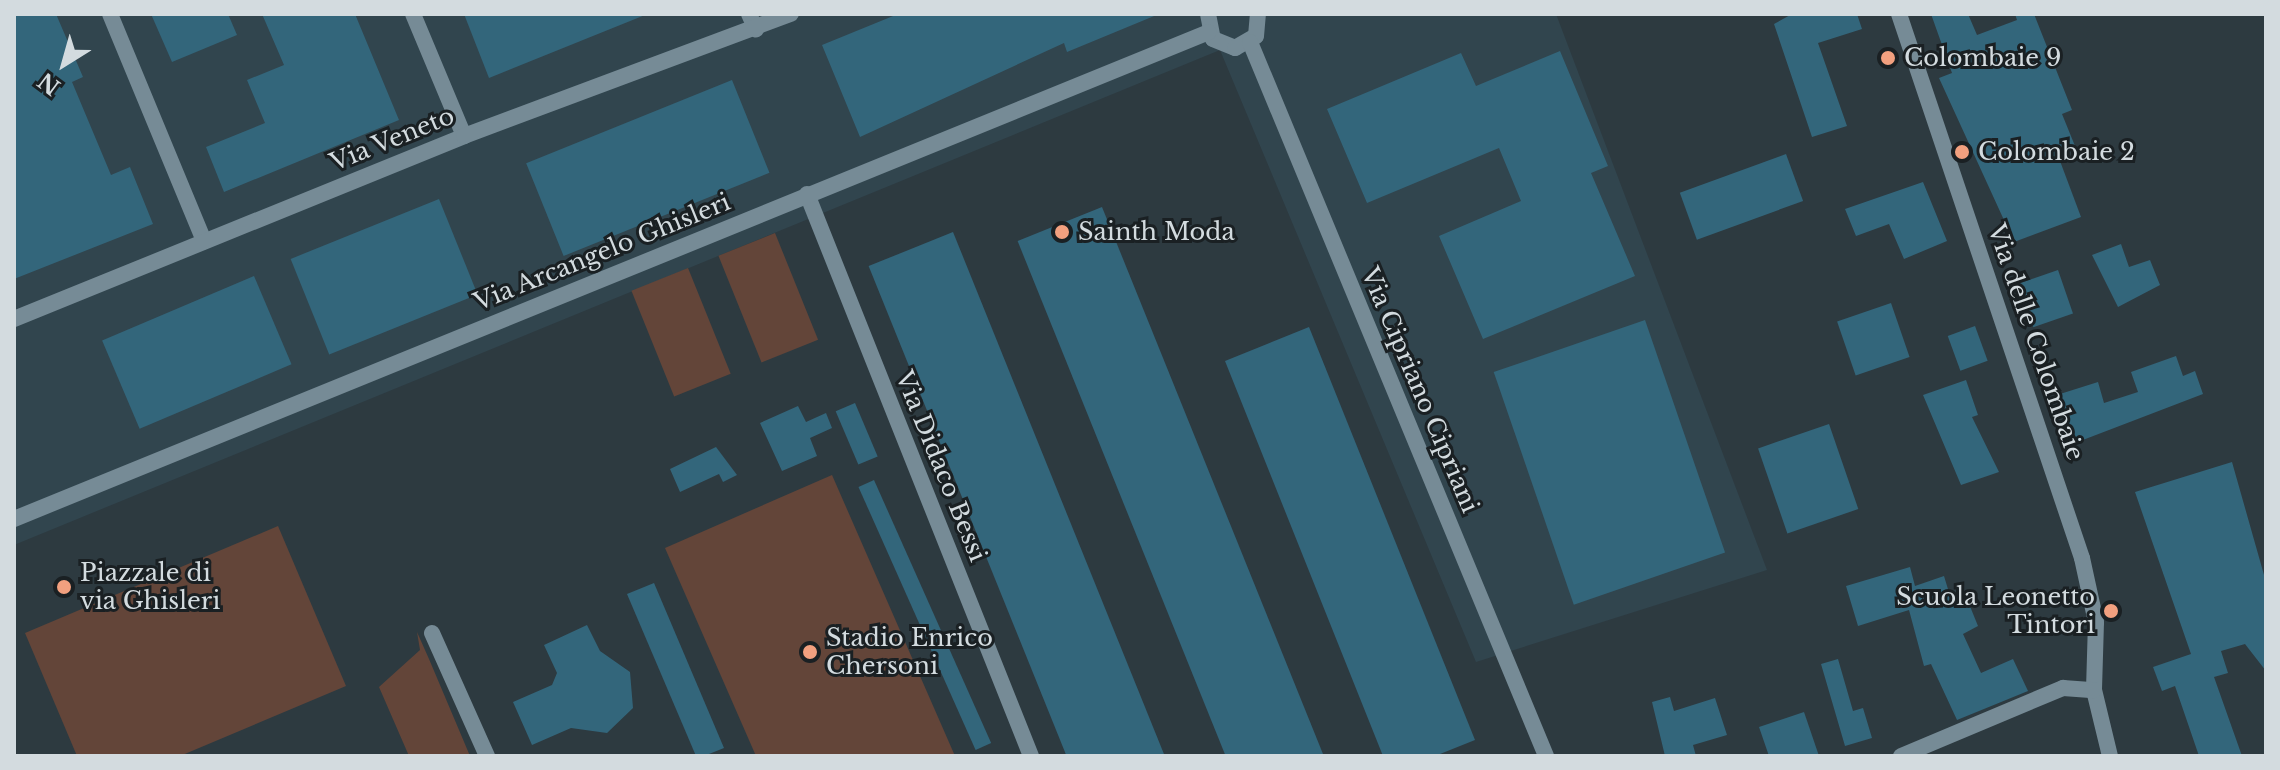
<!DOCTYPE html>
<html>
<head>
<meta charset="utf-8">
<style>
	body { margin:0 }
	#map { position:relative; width:2280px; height:770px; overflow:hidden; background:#2d3a40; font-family:"Libre Baskerville",serif }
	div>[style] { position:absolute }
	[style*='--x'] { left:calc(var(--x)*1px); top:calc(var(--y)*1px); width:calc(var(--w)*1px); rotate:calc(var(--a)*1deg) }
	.built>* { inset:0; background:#31454e }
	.green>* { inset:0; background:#634539; transform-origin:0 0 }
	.building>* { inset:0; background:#33667b; transform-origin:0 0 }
	.minor>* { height:16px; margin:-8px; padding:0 8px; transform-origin:8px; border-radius:8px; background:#768b96 }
	.dots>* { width:22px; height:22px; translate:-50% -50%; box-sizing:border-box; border:4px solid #1a2023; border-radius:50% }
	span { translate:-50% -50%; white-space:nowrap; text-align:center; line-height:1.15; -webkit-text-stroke:6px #1a2023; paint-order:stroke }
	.poi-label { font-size:24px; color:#d3dbdf }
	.left { translate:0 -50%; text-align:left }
	.right { translate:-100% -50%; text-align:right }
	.street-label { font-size:24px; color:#d3dbdf }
	.frame { position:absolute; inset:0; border:16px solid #d3dbdf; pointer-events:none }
	.north { position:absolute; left:24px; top:24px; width:80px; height:80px; -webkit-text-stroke:6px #1a2023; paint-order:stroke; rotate:217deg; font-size:22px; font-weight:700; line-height:32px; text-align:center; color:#d3dbdf }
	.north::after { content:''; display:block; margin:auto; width:28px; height:36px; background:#d3dbdf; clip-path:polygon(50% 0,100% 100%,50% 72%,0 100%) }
</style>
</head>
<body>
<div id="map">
	<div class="built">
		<div style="clip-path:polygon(14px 14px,1556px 14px,1767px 570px,1476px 662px,1220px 50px,14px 545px)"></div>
	</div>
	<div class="green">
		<div style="left:775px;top:233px;width:115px;height:61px;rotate:68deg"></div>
		<div style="left:688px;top:268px;width:114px;height:61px;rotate:68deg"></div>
		<div style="clip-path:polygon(832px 475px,955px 756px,756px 756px,665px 548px)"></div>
		<div style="clip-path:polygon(278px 526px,346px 686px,180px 756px,77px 756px,25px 633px)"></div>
		<div style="clip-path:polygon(417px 632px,429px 659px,470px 756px,409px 756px,379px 687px,420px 650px)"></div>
	</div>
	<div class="building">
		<div style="clip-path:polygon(14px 14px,56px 14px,83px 77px,72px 82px,111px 175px,130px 167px,153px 224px,14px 279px)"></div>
		<div style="clip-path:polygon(151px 14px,228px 14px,237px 35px,172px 62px)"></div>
		<div style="clip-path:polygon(262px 14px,355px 14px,399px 120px,224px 192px,206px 147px,265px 123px,247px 80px,284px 65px)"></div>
		<div style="clip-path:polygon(464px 14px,644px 14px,645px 15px,489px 78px)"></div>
		<div style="clip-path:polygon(898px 14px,1159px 14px,1067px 52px,1064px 43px,860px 137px,822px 45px)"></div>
		<div style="clip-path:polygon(1792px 14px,1857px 14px,1862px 29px,1818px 43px,1847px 126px,1812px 137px,1774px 24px)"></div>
		<div style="clip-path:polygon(1931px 14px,1968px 14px,1977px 35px,2017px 20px,2015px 14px,2034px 14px,2072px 110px,2062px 114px,2075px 146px,2057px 153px,2081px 217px,2014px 242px,1939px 78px,1952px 73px)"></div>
		<div style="clip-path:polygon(1560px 51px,1608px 166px,1591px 173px,1635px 276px,1483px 339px,1439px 236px,1521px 201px,1499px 148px,1367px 203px,1327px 109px,1461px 53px,1476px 86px)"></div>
		<div style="left:732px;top:80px;width:100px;height:222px;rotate:68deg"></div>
		<div style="left:1786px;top:154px;width:50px;height:113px;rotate:70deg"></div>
		<div style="clip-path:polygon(1923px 182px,1947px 241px,1904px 259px,1889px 224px,1856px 236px,1845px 209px)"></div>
		<div style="left:439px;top:199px;width:103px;height:160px;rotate:68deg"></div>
		<div style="left:1102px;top:207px;width:591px;height:91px;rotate:68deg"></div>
		<div style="left:953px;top:232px;width:565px;height:91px;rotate:68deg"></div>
		<div style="clip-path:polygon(2121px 244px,2129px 267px,2150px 260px,2160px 285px,2118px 307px,2092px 255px)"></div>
		<div style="left:2058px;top:270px;width:46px;height:42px;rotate:71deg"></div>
		<div style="left:254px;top:276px;width:96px;height:165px;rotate:67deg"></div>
		<div style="left:1891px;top:303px;width:57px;height:57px;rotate:71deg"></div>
		<div style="left:1645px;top:320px;width:246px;height:160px;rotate:71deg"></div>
		<div style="left:1975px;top:326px;width:37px;height:29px;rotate:70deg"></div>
		<div style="clip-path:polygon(1309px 327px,1475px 740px,1435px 756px,1383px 756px,1225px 361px)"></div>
		<div style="clip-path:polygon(2176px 356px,2183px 376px,2195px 371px,2203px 394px,2075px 443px,2060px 394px,2098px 382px,2104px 403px,2138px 392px,2131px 372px)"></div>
		<div style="clip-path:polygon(1966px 380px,1978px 415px,1972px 417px,1999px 472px,1961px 485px,1923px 395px)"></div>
		<div style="left:855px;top:403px;width:58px;height:21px;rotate:67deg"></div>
		<div style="clip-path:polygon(798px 406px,806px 422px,826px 413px,832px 428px,810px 438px,817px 456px,782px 471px,760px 423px)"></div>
		<div style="left:1829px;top:424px;width:90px;height:75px;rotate:71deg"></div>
		<div style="clip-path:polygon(716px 447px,737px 475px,723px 482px,719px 474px,680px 492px,670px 469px)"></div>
		<div style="clip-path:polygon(2232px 462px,2266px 582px,2266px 671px,2245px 644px,2221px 651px,2228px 673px,2214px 677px,2242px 756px,2199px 756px,2175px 686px,2162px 691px,2153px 667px,2191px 654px,2135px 492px)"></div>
		<div style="left:874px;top:480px;width:288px;height:17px;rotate:66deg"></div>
		<div style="clip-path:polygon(1910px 567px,1915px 586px,1944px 576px,1951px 599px,1965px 594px,1978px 626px,1963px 634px,1981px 673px,2013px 659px,2028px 691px,1957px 720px,1931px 664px,1924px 666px,1909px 610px,1858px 626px,1846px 586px)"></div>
		<div style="clip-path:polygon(654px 583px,724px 748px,704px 756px,696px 756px,627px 594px)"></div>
		<div style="clip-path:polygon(587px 625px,600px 651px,630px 672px,633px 708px,607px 733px,571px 728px,532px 745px,513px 702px,552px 685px,557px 673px,544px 645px)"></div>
		<div style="clip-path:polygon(1838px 659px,1853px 711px,1863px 708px,1872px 738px,1845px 746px,1821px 664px)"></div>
		<div style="clip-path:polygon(1670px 697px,1674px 711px,1715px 698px,1727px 735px,1693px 745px,1696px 756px,1665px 756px,1652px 702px)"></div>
		<div style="clip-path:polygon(1804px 712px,1819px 756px,1769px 756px,1759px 727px)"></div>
	</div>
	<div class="minor">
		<div style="--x:110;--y:14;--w:246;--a:67.5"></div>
		<div style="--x:413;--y:14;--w:132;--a:67.3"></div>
		<div style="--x:749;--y:14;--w:17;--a:66"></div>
		<div style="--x:1208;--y:14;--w:25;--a:79"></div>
		<div style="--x:1213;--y:39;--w:24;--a:22"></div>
		<div style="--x:1235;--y:48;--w:24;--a:-30"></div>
		<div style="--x:1256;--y:36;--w:22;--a:-85"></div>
		<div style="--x:1899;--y:14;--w:574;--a:71.41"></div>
		<div style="--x:2082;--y:558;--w:66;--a:77.7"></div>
		<div style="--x:2096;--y:622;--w:68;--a:91.7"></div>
		<div style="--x:2094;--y:690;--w:68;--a:76.4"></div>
		<div style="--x:1250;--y:42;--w:773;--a:67.48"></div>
		<div style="--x:807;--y:194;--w:605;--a:68.27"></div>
		<div style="--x:14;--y:319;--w:486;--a:-22.1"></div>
		<div style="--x:464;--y:136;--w:349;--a:-20.5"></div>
		<div style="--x:14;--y:519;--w:1290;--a:-22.17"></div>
		<div style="--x:432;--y:633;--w:135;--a:65.9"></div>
		<div style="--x:1901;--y:756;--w:176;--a:-22.8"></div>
		<div style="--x:2063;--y:688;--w:31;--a:4"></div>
	</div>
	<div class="dots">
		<div style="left:1888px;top:58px;background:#f2a07f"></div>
		<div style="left:1962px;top:152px;background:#f2a07f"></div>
		<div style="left:1062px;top:232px;background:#f2a07f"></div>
		<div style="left:64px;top:587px;background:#f2a07f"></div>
		<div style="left:2111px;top:611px;background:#f2a07f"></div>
		<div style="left:810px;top:652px;background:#f2a07f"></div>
	</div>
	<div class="poi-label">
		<span class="left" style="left:1904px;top:58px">Colombaie 9</span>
		<span class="left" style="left:1978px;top:152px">Colombaie 2</span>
		<span class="left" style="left:1078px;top:232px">Sainth Moda</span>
		<span class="left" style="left:80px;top:587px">Piazzale di<br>via Ghisleri</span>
		<span class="right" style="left:2095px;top:611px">Scuola Leonetto<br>Tintori</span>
		<span class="left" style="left:826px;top:652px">Stadio Enrico<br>Chersoni</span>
	</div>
	<div class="street-label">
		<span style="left:392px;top:139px;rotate:-22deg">Via Veneto</span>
		<span style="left:602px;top:252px;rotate:-22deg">Via Arcangelo Ghisleri</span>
		<span style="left:2036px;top:342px;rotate:71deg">Via delle Colombaie</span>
		<span style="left:1420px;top:390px;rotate:67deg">Via Cipriano Cipriani</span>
		<span style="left:941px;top:466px;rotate:68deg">Via Didaco Bessi</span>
	</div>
	<div class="frame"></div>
	<div class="north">N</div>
</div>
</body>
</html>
